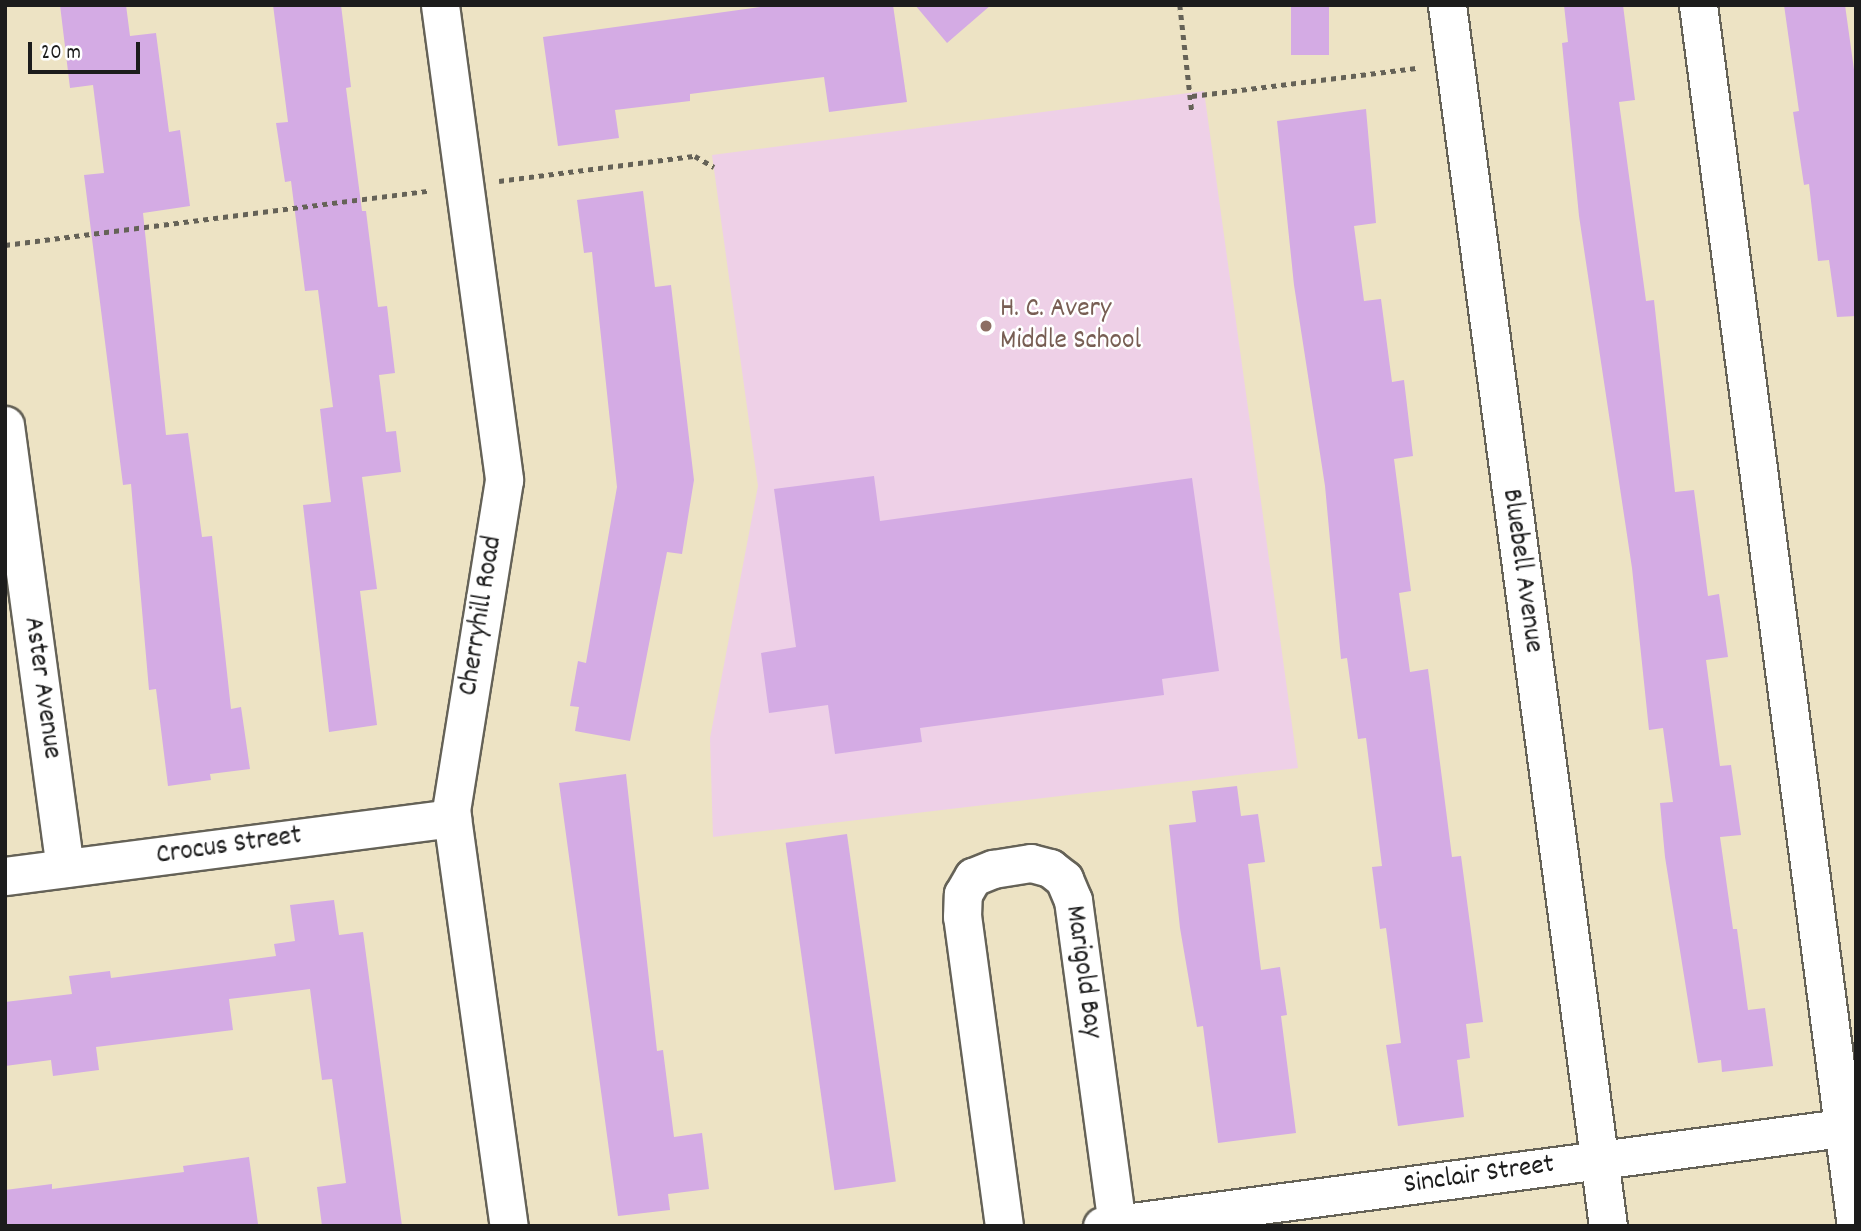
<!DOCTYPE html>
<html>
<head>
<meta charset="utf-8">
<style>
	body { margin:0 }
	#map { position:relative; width:1861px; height:1231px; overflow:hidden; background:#ede3c4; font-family:Dekko,sans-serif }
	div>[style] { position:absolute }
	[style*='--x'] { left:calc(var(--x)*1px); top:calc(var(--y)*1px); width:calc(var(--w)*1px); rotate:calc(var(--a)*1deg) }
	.built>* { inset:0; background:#eed0e7 }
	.building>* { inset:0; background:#d4abe4; transform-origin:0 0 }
	.path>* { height:4.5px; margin-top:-2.25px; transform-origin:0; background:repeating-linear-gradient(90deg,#656257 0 5px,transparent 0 10px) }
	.roads { filter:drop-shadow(2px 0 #656257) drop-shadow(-2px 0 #656257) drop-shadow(0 2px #656257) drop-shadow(0 -2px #656257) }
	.minor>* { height:37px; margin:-18.5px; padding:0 18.5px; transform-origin:18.5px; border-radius:18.5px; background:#fff }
	.dots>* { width:19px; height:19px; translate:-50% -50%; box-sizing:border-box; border:4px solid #fff; border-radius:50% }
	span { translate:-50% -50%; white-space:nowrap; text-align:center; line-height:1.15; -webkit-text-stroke:5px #fff; paint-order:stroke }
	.education-label { font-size:28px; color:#785e54 }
	.left { translate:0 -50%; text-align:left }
	.street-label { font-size:28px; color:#1c1c1c }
	.frame { position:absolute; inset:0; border:7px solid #1c1c1c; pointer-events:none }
	.scale { position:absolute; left:28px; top:42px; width:112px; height:32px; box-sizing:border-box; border:4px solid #1c1c1c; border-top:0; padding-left:9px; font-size:21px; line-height:24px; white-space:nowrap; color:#1c1c1c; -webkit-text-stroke:5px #fff; paint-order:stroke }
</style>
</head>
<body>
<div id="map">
	<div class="built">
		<div style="clip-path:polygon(1204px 91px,1298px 768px,713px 837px,710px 738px,758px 486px,712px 155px)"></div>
	</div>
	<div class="building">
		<div style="clip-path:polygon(60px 5px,126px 5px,130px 36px,156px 33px,169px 132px,180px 130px,190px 206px,143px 213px,166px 435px,188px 433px,202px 537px,212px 536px,231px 709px,241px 707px,250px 769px,210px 774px,211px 780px,168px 786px,156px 689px,149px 690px,131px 484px,123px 485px,84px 175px,104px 173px,93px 85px,70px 88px)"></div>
		<div style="clip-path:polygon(273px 5px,341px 5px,351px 87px,346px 88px,362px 211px,366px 211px,378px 307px,387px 306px,395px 373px,379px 375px,386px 432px,396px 431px,401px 472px,362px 477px,377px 589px,360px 591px,377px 725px,329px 732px,303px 505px,331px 502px,320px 409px,333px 407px,318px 290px,305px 291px,291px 181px,285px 182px,276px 123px,288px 122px)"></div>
		<div style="clip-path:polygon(774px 5px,893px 5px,907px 102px,829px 112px,824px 77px,690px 94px,690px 101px,615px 110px,619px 138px,558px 146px,543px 37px)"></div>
		<div style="clip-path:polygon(915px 5px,991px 5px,947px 43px)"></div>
		<div style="left:1291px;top:5px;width:38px;height:50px"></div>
		<div style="clip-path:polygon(1564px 5px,1623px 5px,1635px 100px,1619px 102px,1646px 301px,1654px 300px,1675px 492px,1694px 490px,1708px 596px,1719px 594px,1728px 657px,1706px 660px,1720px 766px,1731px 765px,1741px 835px,1720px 837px,1733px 929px,1737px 929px,1748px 1010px,1765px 1008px,1773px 1066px,1722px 1072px,1721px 1060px,1698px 1063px,1665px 857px,1660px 803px,1673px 802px,1663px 728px,1649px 730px,1632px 568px,1579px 216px,1562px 43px,1568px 42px)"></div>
		<div style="clip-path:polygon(1784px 5px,1845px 5px,1856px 84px,1856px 316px,1837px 317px,1829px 260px,1818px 261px,1809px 184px,1804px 185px,1793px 112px,1799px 111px)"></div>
		<div style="clip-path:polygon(1366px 109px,1376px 223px,1354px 226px,1364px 301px,1381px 299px,1392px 382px,1404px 380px,1413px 456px,1394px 459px,1411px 591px,1399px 593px,1410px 672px,1428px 669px,1452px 857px,1461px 856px,1483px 1022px,1466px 1024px,1470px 1058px,1457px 1060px,1464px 1117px,1398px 1126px,1386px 1045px,1401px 1043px,1386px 928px,1380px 929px,1372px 867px,1382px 866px,1366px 738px,1358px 739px,1347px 658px,1341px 659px,1325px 486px,1294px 285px,1277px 121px)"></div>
		<div style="clip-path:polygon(643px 191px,655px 287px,671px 285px,694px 480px,682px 554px,667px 552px,630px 741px,575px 731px,579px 707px,570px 706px,578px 661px,586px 663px,617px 487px,592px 252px,584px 253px,577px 200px)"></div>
		<div style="clip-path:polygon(874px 476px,880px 521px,1192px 478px,1219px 671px,1162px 679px,1164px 695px,920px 728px,922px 742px,835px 754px,828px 705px,769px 713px,761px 653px,796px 647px,774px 489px)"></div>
		<div style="clip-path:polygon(626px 774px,657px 1051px,663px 1050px,674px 1137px,702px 1133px,709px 1189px,668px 1194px,670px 1210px,618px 1216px,559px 783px)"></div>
		<div style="clip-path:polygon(1237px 786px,1241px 816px,1258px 814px,1265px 862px,1248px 864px,1261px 970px,1280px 967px,1287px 1015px,1281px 1016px,1296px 1133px,1218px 1143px,1203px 1026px,1197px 1027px,1180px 928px,1169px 825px,1196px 822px,1192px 791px)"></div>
		<div style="left:847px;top:834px;width:351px;height:62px;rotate:82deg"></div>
		<div style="clip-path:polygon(334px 900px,339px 935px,363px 932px,402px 1226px,322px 1226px,317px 1187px,346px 1183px,332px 1079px,322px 1080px,310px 989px,229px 999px,233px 1030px,96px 1047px,99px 1070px,53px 1076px,51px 1060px,5px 1066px,5px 1002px,72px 994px,69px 976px,110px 971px,111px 978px,276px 956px,274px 944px,295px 941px,290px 905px)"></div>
		<div style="clip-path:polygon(249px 1157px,258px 1224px,5px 1226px,5px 1190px,52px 1184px,52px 1189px,184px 1172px,183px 1166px)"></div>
	</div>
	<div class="path">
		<div style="--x:1180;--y:5;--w:108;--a:83.6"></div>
		<div style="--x:1192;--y:96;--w:228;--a:-7.1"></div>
		<div style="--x:499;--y:181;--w:198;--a:-7.3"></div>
		<div style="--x:695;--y:156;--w:22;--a:30"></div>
		<div style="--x:5;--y:245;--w:426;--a:-7.3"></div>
	</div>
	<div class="roads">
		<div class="minor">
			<div style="--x:440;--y:5;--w:479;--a:82.3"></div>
			<div style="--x:504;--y:480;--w:334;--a:99.1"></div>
			<div style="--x:451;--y:810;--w:420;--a:82.1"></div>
			<div style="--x:1447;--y:5;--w:1232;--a:82.49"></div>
			<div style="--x:1698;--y:5;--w:1231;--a:82.63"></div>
			<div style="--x:5;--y:425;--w:447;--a:82.3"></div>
			<div style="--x:5;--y:876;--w:451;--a:-7.4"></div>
			<div style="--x:1004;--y:1226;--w:312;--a:-97.7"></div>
			<div style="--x:962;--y:917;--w:23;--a:-88"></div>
			<div style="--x:963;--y:894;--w:20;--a:-60"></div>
			<div style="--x:973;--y:877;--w:22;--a:-22"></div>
			<div style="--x:993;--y:869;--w:38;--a:-9"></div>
			<div style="--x:1031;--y:863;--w:20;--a:15"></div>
			<div style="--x:1050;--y:868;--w:18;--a:38"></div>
			<div style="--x:1064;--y:879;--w:23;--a:67"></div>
			<div style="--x:1073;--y:900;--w:329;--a:82.3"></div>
			<div style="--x:1102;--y:1226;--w:761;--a:-7.55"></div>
		</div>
	</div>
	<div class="dots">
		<div style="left:986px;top:326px;background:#8d6e63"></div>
	</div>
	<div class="education-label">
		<span class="left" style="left:1000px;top:326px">H. C. Avery<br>Middle School</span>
	</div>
	<div class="street-label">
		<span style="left:1521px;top:571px;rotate:82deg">Bluebell Avenue</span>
		<span style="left:482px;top:616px;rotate:-81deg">Cherryhill Road</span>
		<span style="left:41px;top:688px;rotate:82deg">Aster Avenue</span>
		<span style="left:229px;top:847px;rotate:-8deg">Crocus Street</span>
		<span style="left:1082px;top:972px;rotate:82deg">Marigold Bay</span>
		<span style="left:1479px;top:1176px;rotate:-8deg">Sinclair Street</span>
	</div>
	<div class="frame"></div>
	<div class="scale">20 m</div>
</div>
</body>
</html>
